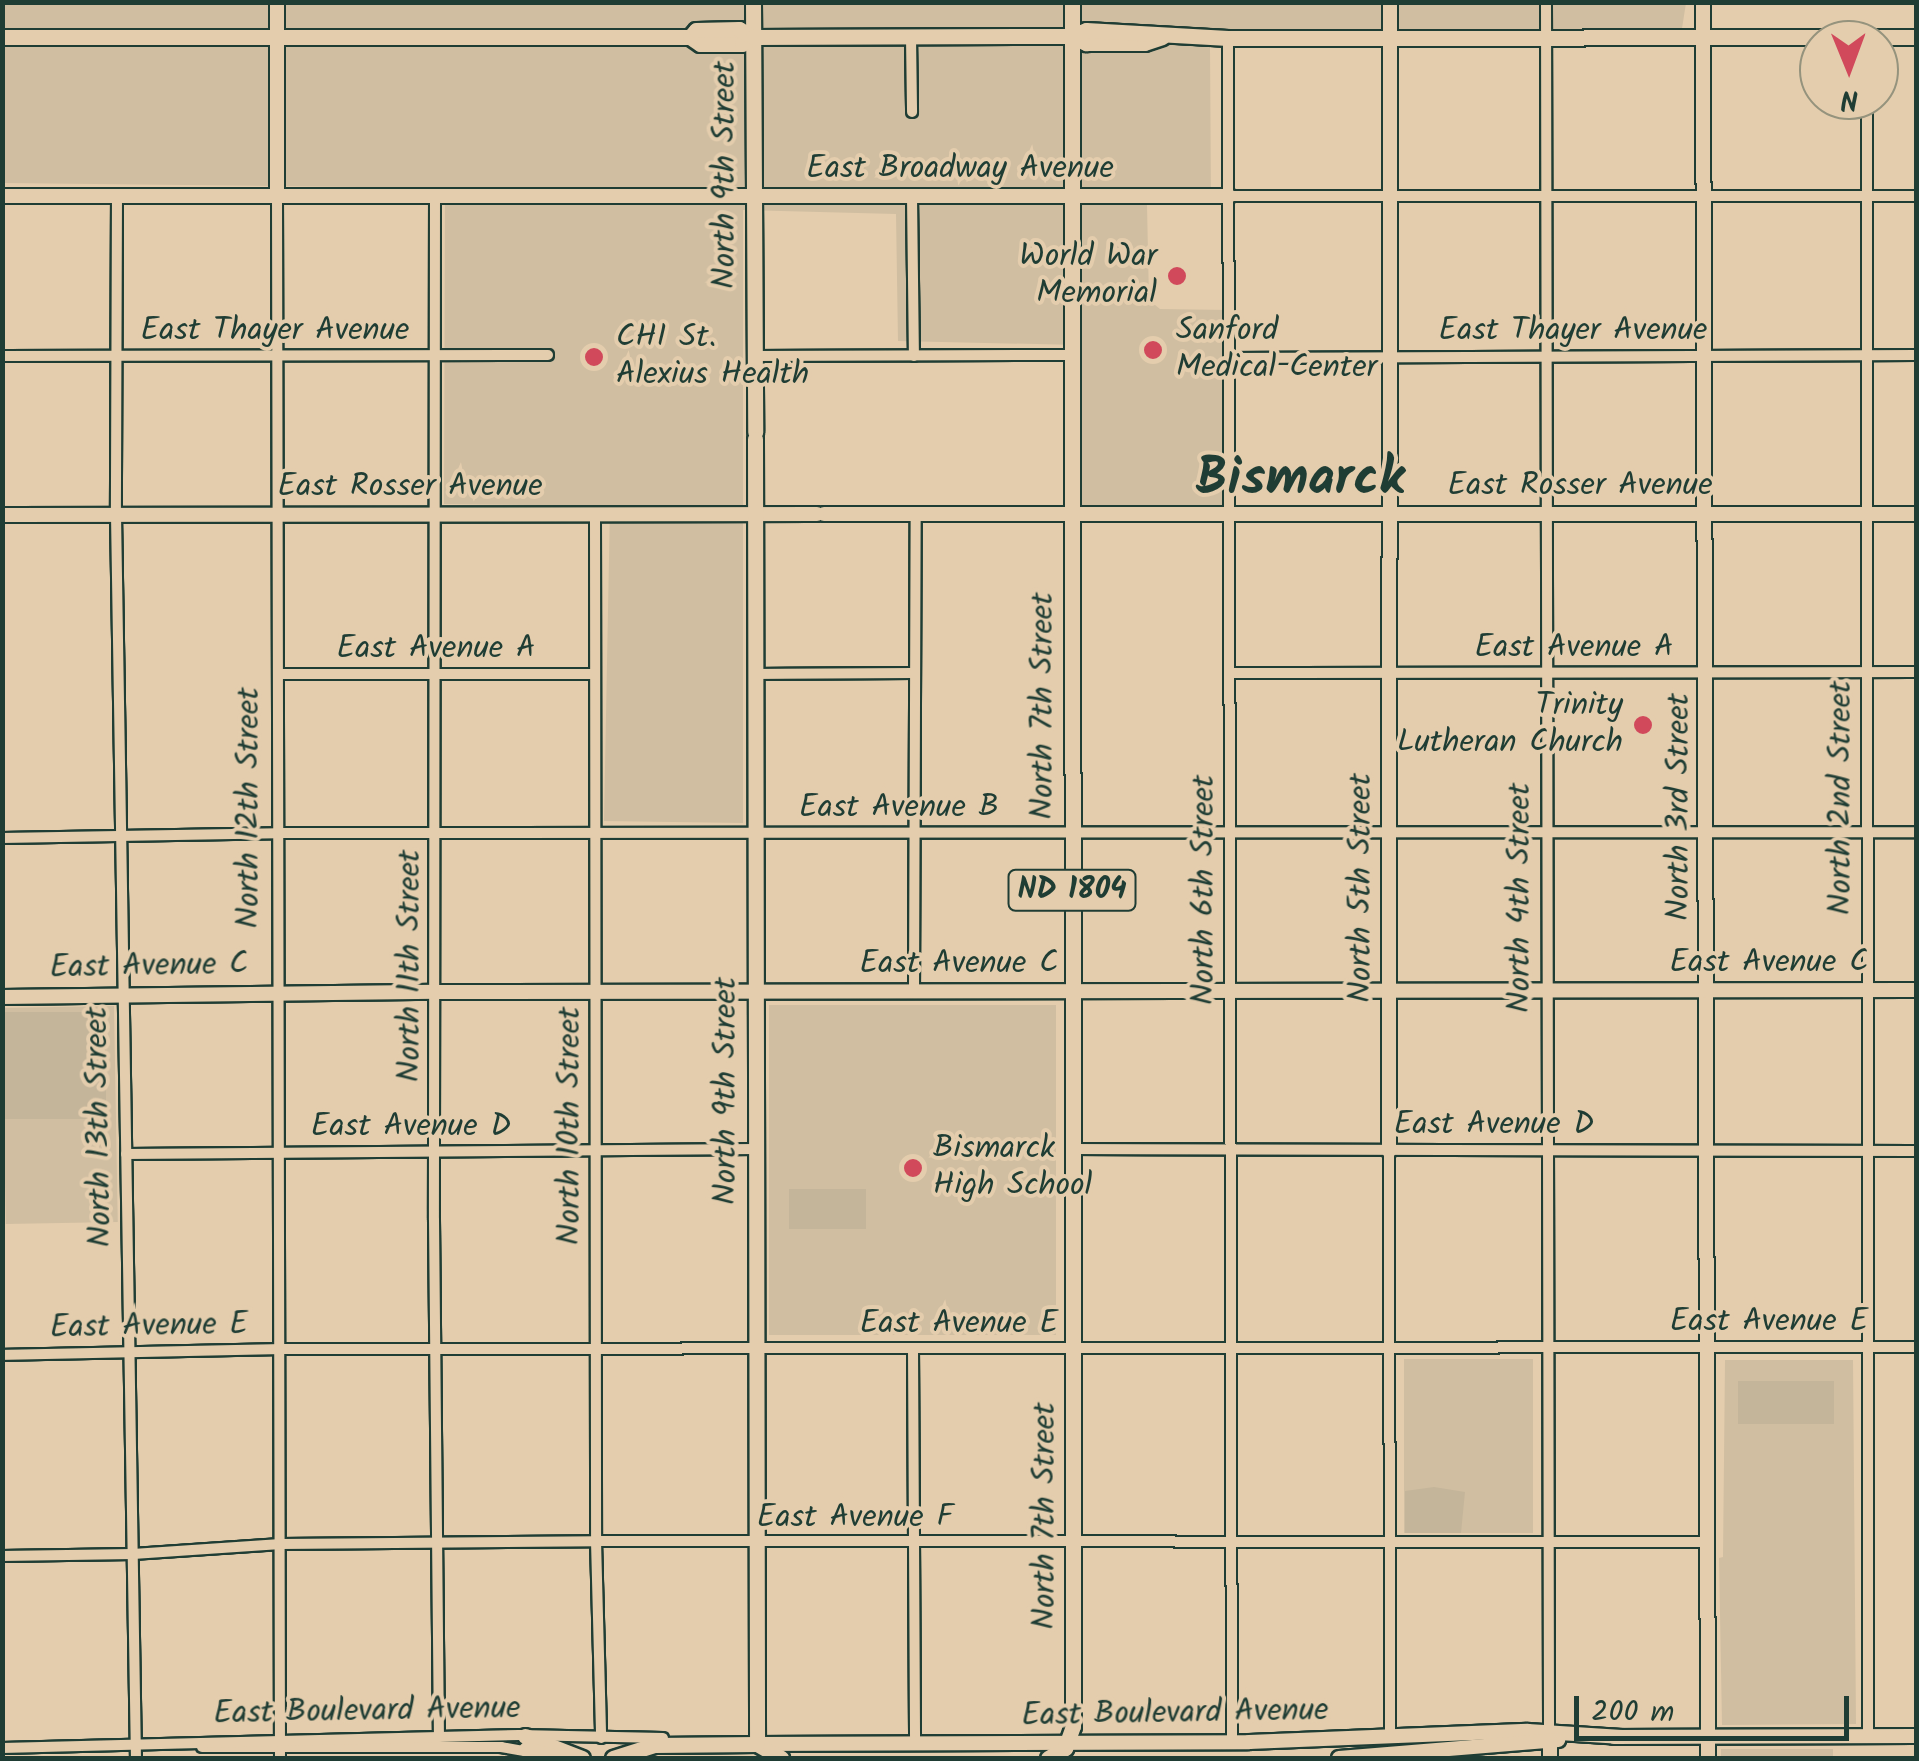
<!DOCTYPE html>
<html>
<head>
<meta charset="utf-8">
<style>
	body { margin:0 }
	#map { position:relative; width:1919px; height:1761px; overflow:hidden; background:#e4cdad; font-family:Kalam,sans-serif }
	div>[style] { position:absolute }
	[style*='--x'] { left:calc(var(--x)*1px); top:calc(var(--y)*1px); width:calc(var(--w)*1px); rotate:calc(var(--a)*1deg) }
	.built>* { inset:0; background:#d0bea1; transform-origin:0 0 }
	.green>* { inset:0; background:#c4b59a; transform-origin:0 0 }
	.roads { filter:drop-shadow(2px 0 #1f3d34) drop-shadow(-2px 0 #1f3d34) drop-shadow(0 2px #1f3d34) drop-shadow(0 -2px #1f3d34) }
	.street>* { height:10px; margin:-5px; padding:0 5px; transform-origin:5px; border-radius:5px; background:#e4cdad }
	.secondary>* { height:14px; margin:-7px; padding:0 7px; transform-origin:7px; border-radius:7px; background:#e4cdad }
	.primary>* { height:15px; margin:-7.5px; padding:0 7.5px; transform-origin:7.5px; border-radius:7.5px; background:#e4cdad }
	.dots>* { width:28px; height:28px; translate:-50% -50%; box-sizing:border-box; border:5px solid #e4cdad; border-radius:50% }
	span { translate:-50% -50%; white-space:nowrap; text-align:center; line-height:1.15; -webkit-text-stroke:8px #e4cdad; paint-order:stroke }
	.shield-label span { padding:2px 8px; background:#e4cdad; border:2px solid; border-radius:8px; -webkit-text-stroke-width:0 }
	.shield-label { font-size:30px; color:#1f3d34; font-weight:700 }
	.street-label { font-size:32px; color:#1f3d34 }
	.poi-label { font-size:32px; color:#1f3d34 }
	.right { translate:-100% -50%; text-align:right }
	.left { translate:0 -50%; text-align:left }
	.town-label { font-size:52px; color:#1f3d34; font-weight:700 }
	.frame { position:absolute; inset:0; border:5px solid #1f3d34; pointer-events:none }
	.north { position:absolute; left:1799px; top:20px; width:100px; height:100px; box-sizing:border-box; background:#e4cdad; border:2px solid #95937d; border-radius:50%; rotate:179deg; font-size:28px; font-weight:700; line-height:40px; text-align:center; color:#1f3d34 }
	.north::after { content:''; display:block; margin:auto; width:35px; height:45px; background:#d1495b; clip-path:polygon(50% 0,100% 100%,50% 72%,0 100%) }
	.scale { position:absolute; left:1574px; top:1696px; width:275px; height:45px; box-sizing:border-box; border:5px solid #1f3d34; border-top:0; padding-left:12px; font-size:30px; line-height:35px; white-space:nowrap; color:#1f3d34; -webkit-text-stroke:8px #e4cdad; paint-order:stroke }
</style>
</head>
<body>
<div id="map">
	<div class="built">
		<div style="clip-path:polygon(3px 3px,1686px 3px,1680px 41px,1210px 47px,1211px 205px,1147px 205px,1149px 300px,1160px 309px,1230px 310px,1231px 514px,1072px 514px,1079px 345px,898px 341px,896px 214px,743px 210px,743px 823px,604px 821px,610px 506px,444px 504px,445px 188px,3px 183px)"></div>
		<div style="left:1056px;top:1005px;width:330px;height:287px;rotate:90deg"></div>
		<div style="left:114px;top:1006px;width:216px;height:112px;rotate:89deg"></div>
		<div style="left:1404px;top:1359px;width:129px;height:174px"></div>
		<div style="clip-path:polygon(1725px 1360px,1853px 1360px,1856px 1724px,1722px 1725px,1719px 1558px,1723px 1557px)"></div>
		<div style="left:1833px;top:1749px;width:9px;height:112px;rotate:90deg"></div>
	</div>
	<div class="green">
		<div style="left:106px;top:1012px;width:107px;height:103px;rotate:90deg"></div>
		<div style="left:789px;top:1189px;width:77px;height:40px"></div>
		<div style="left:1834px;top:1381px;width:43px;height:96px;rotate:90deg"></div>
		<div style="clip-path:polygon(1434px 1487px,1465px 1492px,1461px 1533px,1405px 1533px,1405px 1491px)"></div>
	</div>
	<div class="roads">
		<div class="street">
			<div style="--x:1546;--y:2;--w:1730;--a:89.9"></div>
			<div style="--x:911;--y:37;--w:75;--a:89.2"></div>
			<div style="--x:1228;--y:38;--w:1704;--a:89.87"></div>
			<div style="--x:1867;--y:100;--w:1636;--a:89.96"></div>
			<div style="--x:117;--y:195;--w:320;--a:90.2"></div>
			<div style="--x:116;--y:515;--w:1243;--a:89.08"></div>
			<div style="--x:277;--y:196;--w:1562;--a:89.89"></div>
			<div style="--x:435;--y:196;--w:1024;--a:90.06"></div>
			<div style="--x:434;--y:1220;--w:517;--a:89.45"></div>
			<div style="--x:1229;--y:196;--w:687;--a:0"></div>
			<div style="--x:912;--y:197;--w:159;--a:89.3"></div>
			<div style="--x:2;--y:356;--w:546;--a:-0.1"></div>
			<div style="--x:754;--y:356;--w:318;--a:-0.2"></div>
			<div style="--x:1231;--y:358;--w:685;--a:-0.25"></div>
			<div style="--x:595;--y:515;--w:1026;--a:89.94"></div>
			<div style="--x:596;--y:1541;--w:197;--a:88.5"></div>
			<div style="--x:1231;--y:673;--w:685;--a:-0.08"></div>
			<div style="--x:278;--y:674;--w:317;--a:0"></div>
			<div style="--x:754;--y:674;--w:159;--a:-0.4"></div>
			<div style="--x:2;--y:838;--w:275;--a:-1"></div>
			<div style="--x:277;--y:833;--w:1639;--a:-0.03"></div>
			<div style="--x:914;--y:991;--w:477;--a:-89.8"></div>
			<div style="--x:1072;--y:1149;--w:844;--a:0.14"></div>
			<div style="--x:1389;--y:1151;--w:587;--a:89.9"></div>
			<div style="--x:126;--y:1154;--w:629;--a:-0.46"></div>
			<div style="--x:913;--y:1349;--w:395;--a:89.7"></div>
			<div style="--x:2;--y:1355;--w:276;--a:-1.2"></div>
			<div style="--x:278;--y:1349;--w:1638;--a:-0.07"></div>
			<div style="--x:2;--y:1556;--w:131;--a:-0.9"></div>
			<div style="--x:133;--y:1554;--w:148;--a:-3.9"></div>
			<div style="--x:281;--y:1544;--w:315;--a:-0.5"></div>
			<div style="--x:596;--y:1541;--w:1112;--a:0.05"></div>
			<div style="--x:202;--y:1747;--w:299;--a:0"></div>
			<div style="--x:501;--y:1747;--w:28;--a:10"></div>
			<div style="--x:2;--y:1748;--w:517;--a:-1.44"></div>
			<div style="--x:519;--y:1735;--w:144;--a:1.2"></div>
		</div>
		<div class="secondary">
			<div style="--x:277;--y:2;--w:194;--a:90"></div>
			<div style="--x:1703;--y:2;--w:1756;--a:89.84"></div>
			<div style="--x:2;--y:196;--w:1227;--a:0"></div>
			<div style="--x:824;--y:514;--w:1092;--a:0"></div>
			<div style="--x:2;--y:515;--w:815;--a:-0.07"></div>
			<div style="--x:2;--y:997;--w:435;--a:-0.7"></div>
			<div style="--x:437;--y:992;--w:1479;--a:-0.08"></div>
			<div style="--x:1389;--y:1151;--w:1149;--a:-89.95"></div>
			<div style="--x:1550;--y:1733;--w:25;--a:90"></div>
			<div style="--x:1614;--y:1737;--w:302;--a:-0.2"></div>
			<div style="--x:757;--y:1744;--w:492;--a:-0.2"></div>
			<div style="--x:1249;--y:1742;--w:279;--a:-2.3"></div>
			<div style="--x:1528;--y:1731;--w:94;--a:3.7"></div>
			<div style="--x:1339;--y:1758;--w:220;--a:-4.7"></div>
		</div>
		<div class="primary">
			<div style="--x:753;--y:2;--w:430;--a:89.7"></div>
			<div style="--x:1072;--y:36;--w:16;--a:27"></div>
			<div style="--x:1086;--y:43;--w:58;--a:0"></div>
			<div style="--x:1144;--y:43;--w:19;--a:-18"></div>
			<div style="--x:2;--y:37;--w:688;--a:0"></div>
			<div style="--x:690;--y:37;--w:12;--a:35"></div>
			<div style="--x:700;--y:44;--w:42;--a:0"></div>
			<div style="--x:742;--y:44;--w:13;--a:-32"></div>
			<div style="--x:690;--y:37;--w:9;--a:-49"></div>
			<div style="--x:696;--y:30;--w:43;--a:-1.3"></div>
			<div style="--x:739;--y:29;--w:16;--a:30"></div>
			<div style="--x:753;--y:37;--w:319;--a:-0.2"></div>
			<div style="--x:1072;--y:36;--w:15;--a:-23"></div>
			<div style="--x:1086;--y:30;--w:142;--a:3.2"></div>
			<div style="--x:1228;--y:38;--w:688;--a:-0.08"></div>
			<div style="--x:755;--y:439;--w:1305;--a:89.91"></div>
			<div style="--x:525;--y:1736;--w:61;--a:21.1"></div>
			<div style="--x:757;--y:1744;--w:28;--a:30"></div>
			<div style="--x:526;--y:1749;--w:34;--a:15"></div>
			<div style="--x:613;--y:1758;--w:43;--a:-17.6"></div>
			<div style="--x:654;--y:1745;--w:103;--a:-0.6"></div>
			<div style="--x:1048;--y:1758;--w:20;--a:-30"></div>
			<div style="--x:1065;--y:1748;--w:23;--a:-70"></div>
			<div style="--x:1073;--y:1726;--w:1724;--a:-90.03"></div>
		</div>
	</div>
	<div class="dots">
		<div style="left:1177px;top:276px;background:#d1495b"></div>
		<div style="left:1153px;top:350px;background:#d1495b"></div>
		<div style="left:594px;top:357px;background:#d1495b"></div>
		<div style="left:1643px;top:725px;background:#d1495b"></div>
		<div style="left:913px;top:1168px;background:#d1495b"></div>
	</div>
	<div class="shield-label">
		<span style="left:1072px;top:890px">ND 1804</span>
	</div>
	<div class="street-label">
		<span style="left:960px;top:169px">East Broadway Avenue</span>
		<span style="left:726px;top:175px;rotate:-90deg">North 9th Street</span>
		<span style="left:275px;top:331px">East Thayer Avenue</span>
		<span style="left:1573px;top:331px">East Thayer Avenue</span>
		<span style="left:1580px;top:486px">East Rosser Avenue</span>
		<span style="left:410px;top:487px">East Rosser Avenue</span>
		<span style="left:1574px;top:648px">East Avenue A</span>
		<span style="left:436px;top:649px">East Avenue A</span>
		<span style="left:1044px;top:706px;rotate:-90deg">North 7th Street</span>
		<span style="left:1842px;top:798px;rotate:-90deg">North 2nd Street</span>
		<span style="left:1680px;top:807px;rotate:-90deg">North 3rd Street</span>
		<span style="left:250px;top:808px;rotate:-90deg">North 12th Street</span>
		<span style="left:899px;top:808px">East Avenue B</span>
		<span style="left:1362px;top:888px;rotate:-90deg">North 5th Street</span>
		<span style="left:1205px;top:890px;rotate:-90deg">North 6th Street</span>
		<span style="left:1521px;top:898px;rotate:-90deg">North 4th Street</span>
		<span style="left:1769px;top:963px">East Avenue C</span>
		<span style="left:959px;top:964px">East Avenue C</span>
		<span style="left:411px;top:966px;rotate:-90deg">North 11th Street</span>
		<span style="left:149px;top:967px;rotate:-1deg">East Avenue C</span>
		<span style="left:727px;top:1091px;rotate:-90deg">North 9th Street</span>
		<span style="left:1494px;top:1125px">East Avenue D</span>
		<span style="left:571px;top:1126px;rotate:-90deg">North 10th Street</span>
		<span style="left:100px;top:1127px;rotate:-91deg">North 13th Street</span>
		<span style="left:411px;top:1127px">East Avenue D</span>
		<span style="left:1769px;top:1322px">East Avenue E</span>
		<span style="left:959px;top:1324px">East Avenue E</span>
		<span style="left:149px;top:1327px;rotate:-1deg">East Avenue E</span>
		<span style="left:1046px;top:1516px;rotate:-90deg">North 7th Street</span>
		<span style="left:855px;top:1518px">East Avenue F</span>
		<span style="left:367px;top:1712px;rotate:-1deg">East Boulevard Avenue</span>
		<span style="left:1175px;top:1714px;rotate:-1deg">East Boulevard Avenue</span>
	</div>
	<div class="poi-label">
		<span class="right" style="left:1157px;top:276px">World War<br>Memorial</span>
		<span class="left" style="left:1176px;top:350px">Sanford<br>Medical Center</span>
		<span class="left" style="left:616px;top:357px">CHI St.<br>Alexius Health</span>
		<span class="right" style="left:1623px;top:725px">Trinity<br>Lutheran Church</span>
		<span class="left" style="left:933px;top:1168px">Bismarck<br>High School</span>
	</div>
	<div class="town-label">
		<span style="left:1300px;top:481px">Bismarck</span>
	</div>
	<div class="frame"></div>
	<div class="north">N</div>
	<div class="scale">200 m</div>
</div>
</body>
</html>
